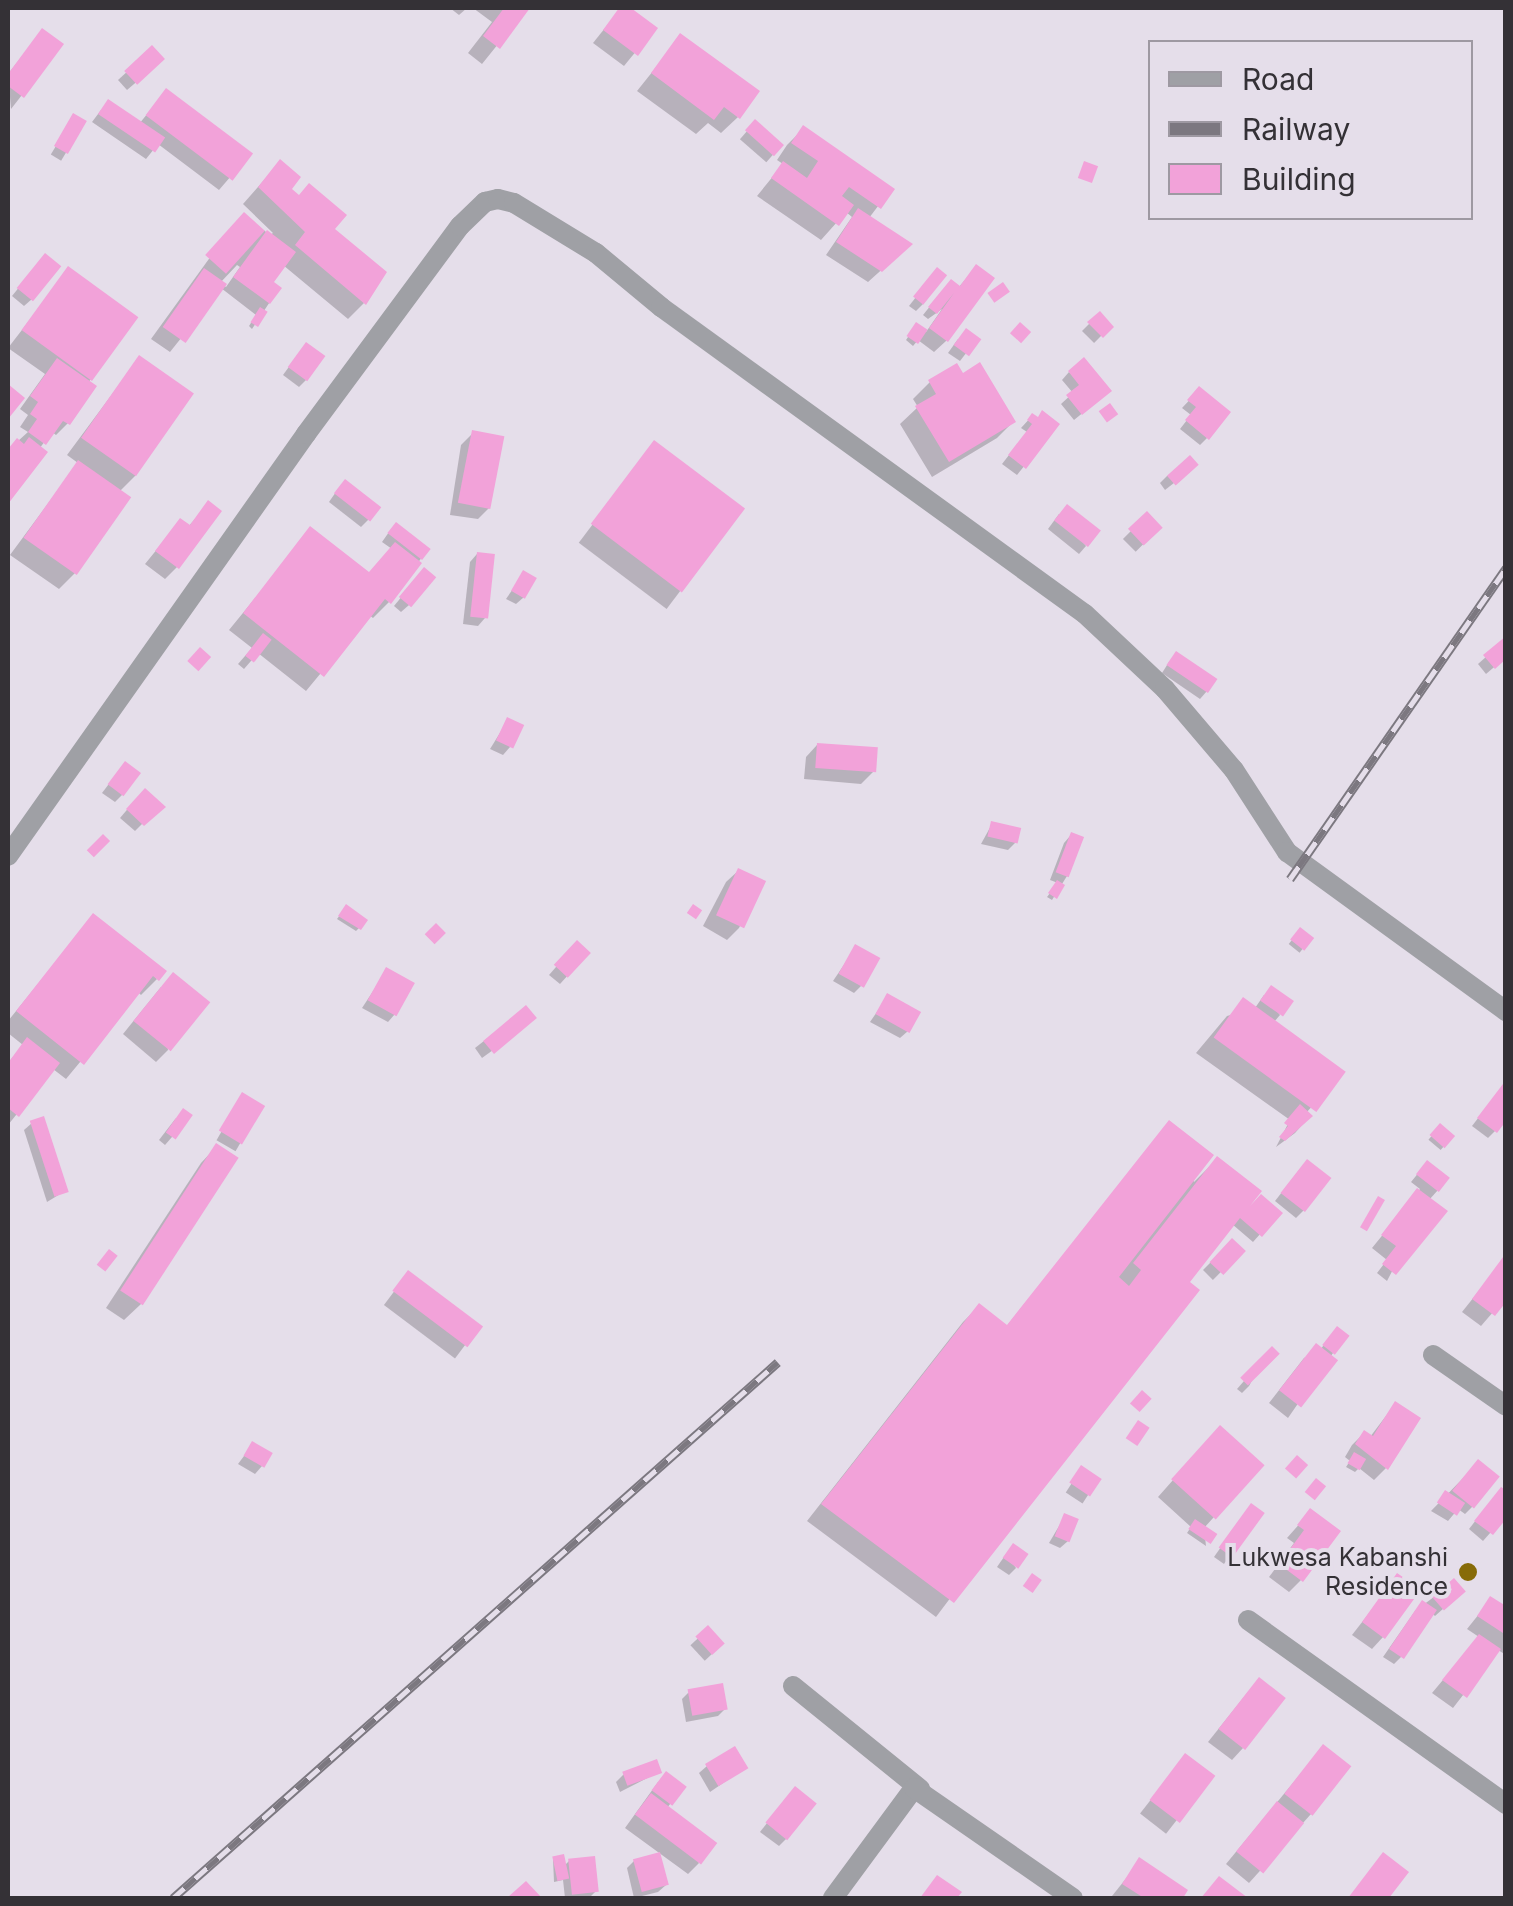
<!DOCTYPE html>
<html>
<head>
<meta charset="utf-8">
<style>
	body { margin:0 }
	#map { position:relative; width:1513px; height:1906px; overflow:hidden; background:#e5deea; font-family:Inter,sans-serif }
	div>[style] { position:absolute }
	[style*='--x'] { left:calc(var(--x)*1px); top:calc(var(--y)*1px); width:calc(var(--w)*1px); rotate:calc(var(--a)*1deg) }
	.shadow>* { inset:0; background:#0003; transform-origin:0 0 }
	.building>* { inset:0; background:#f2a2d9; transform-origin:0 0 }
	.street>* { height:20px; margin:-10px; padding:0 10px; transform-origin:10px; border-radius:10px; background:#9fa0a5 }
	.rail>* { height:9px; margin-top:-4.5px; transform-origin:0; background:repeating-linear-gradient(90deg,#e5deea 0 15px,#7c7880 0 30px); box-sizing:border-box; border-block:2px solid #7c7880 }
	.dots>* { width:28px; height:28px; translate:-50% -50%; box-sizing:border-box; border:5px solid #e5deea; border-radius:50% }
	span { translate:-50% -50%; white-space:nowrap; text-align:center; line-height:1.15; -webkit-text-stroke:8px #e5deea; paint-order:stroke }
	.poi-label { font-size:25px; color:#343136 }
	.right { translate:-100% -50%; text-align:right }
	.frame { position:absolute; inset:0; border:10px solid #343136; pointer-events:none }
	.legend { position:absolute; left:1148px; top:40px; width:325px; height:180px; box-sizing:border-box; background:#e5deea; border:2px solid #9e99a2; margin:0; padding:12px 18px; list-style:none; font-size:30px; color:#343136 }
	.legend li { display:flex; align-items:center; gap:20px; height:50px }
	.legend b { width:50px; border:2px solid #9e99a2 }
</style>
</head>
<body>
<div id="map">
	<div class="shadow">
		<div style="clip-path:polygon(450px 8px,467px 8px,459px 15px)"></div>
		<div style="clip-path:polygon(473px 8px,527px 8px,482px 64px,468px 53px,492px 22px)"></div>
		<div style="clip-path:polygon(621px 8px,655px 28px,624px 66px,593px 43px)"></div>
		<div style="clip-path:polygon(42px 31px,61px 45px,11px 109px,8px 74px)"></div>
		<div style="clip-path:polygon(681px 36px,738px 117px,721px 133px,708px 123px,696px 134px,637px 91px)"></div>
		<div style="clip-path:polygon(152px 49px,154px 67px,127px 90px,118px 80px)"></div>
		<div style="clip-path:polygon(166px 91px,250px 154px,219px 190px,158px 144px,146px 159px,92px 122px,101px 110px,139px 124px)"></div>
		<div style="left:74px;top:116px;width:12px;height:45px;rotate:31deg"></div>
		<div style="left:755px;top:122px;width:35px;height:23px;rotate:41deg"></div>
		<div style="clip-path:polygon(803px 129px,891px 189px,869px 218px,898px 255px,868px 282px,826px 255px,852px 217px,846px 212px,821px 240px,757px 196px,783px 164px,777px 160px,787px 145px)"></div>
		<div style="clip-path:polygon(evenodd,265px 179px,288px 189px,331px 229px,364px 303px,348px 319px,283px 265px,270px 282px,279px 288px,252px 329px,249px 326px,256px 315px,221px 288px,170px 352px,151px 339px,232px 227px,244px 215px,270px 235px,273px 233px,243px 204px,265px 179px,237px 265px,240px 267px,226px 287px,220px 283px,237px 265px)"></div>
		<div style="clip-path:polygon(38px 264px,32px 299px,24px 306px,12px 296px)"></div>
		<div style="clip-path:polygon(976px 267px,991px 278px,946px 341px,934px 352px,918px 340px,913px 346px,906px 340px,914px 328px,926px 332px,942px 309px,928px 319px,923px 315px,943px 290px,958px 288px)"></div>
		<div style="clip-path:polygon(69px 269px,135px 318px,88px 383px,68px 423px,56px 435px,52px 432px,39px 449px,44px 453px,8px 501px,8px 450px,28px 432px,20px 427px,28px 415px,20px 409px,45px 374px,8px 348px)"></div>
		<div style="clip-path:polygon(937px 270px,923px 304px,916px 311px,909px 306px)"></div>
		<div style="left:1099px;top:314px;width:17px;height:24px;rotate:45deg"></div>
		<div style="clip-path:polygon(958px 339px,977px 339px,960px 361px,948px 353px)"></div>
		<div style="clip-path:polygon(299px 353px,306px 380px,299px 387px,283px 375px)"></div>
		<div style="clip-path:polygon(139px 358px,135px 476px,119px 492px,75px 573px,59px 589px,10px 555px,78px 463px,67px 455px)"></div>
		<div style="clip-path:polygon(1069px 372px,1101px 398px,1074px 420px,1061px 404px,1073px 393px,1062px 380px)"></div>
		<div style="clip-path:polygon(930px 382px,1013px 422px,997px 438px,932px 477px,900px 424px,918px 407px,913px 399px)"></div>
		<div style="clip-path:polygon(1199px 390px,1207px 438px,1200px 445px,1180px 429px,1191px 415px,1182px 408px)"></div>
		<div style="clip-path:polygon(1032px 416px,1057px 425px,1017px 475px,1002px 464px,1027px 432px,1021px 428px)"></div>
		<div style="clip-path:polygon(473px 433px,490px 507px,478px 519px,450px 515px,461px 445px)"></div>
		<div style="left:654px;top:443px;width:110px;height:125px;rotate:37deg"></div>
		<div style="clip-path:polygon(1188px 472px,1165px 490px,1160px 483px,1167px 476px)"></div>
		<div style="clip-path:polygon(338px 489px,369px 519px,361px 527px,329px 502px)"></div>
		<div style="clip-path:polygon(208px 504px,177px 567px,165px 579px,145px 564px,180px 521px,188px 527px)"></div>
		<div style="clip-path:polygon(1059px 514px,1086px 546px,1079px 554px,1048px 529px)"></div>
		<div style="left:1147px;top:515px;width:18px;height:34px;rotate:45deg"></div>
		<div style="clip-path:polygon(311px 530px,368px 575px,392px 549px,382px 542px,389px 532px,428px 549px,389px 602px,373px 618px,369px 615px,306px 691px,258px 653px,244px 669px,238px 664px,252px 648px,229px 630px)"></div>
		<div style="clip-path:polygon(477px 554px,485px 618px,478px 626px,463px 624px,470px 562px)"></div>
		<div style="clip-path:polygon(524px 573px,524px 597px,516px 604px,506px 599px)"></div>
		<div style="clip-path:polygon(417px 578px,409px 605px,401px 612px,394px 606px)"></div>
		<div style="clip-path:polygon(1506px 639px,1506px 657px,1486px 674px,1478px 664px)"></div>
		<div style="clip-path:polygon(1169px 662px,1207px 691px,1200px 699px,1162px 673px)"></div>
		<div style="clip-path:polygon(508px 720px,510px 747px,503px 755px,490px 749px)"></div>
		<div style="clip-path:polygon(817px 745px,873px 772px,861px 784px,804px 779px,806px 757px)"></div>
		<div style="clip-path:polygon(118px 772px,122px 795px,115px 802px,102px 793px)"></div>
		<div style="clip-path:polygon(137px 798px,147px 819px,135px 831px,120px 818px)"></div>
		<div style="clip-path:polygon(992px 824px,1016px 842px,1008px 850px,981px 844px)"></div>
		<div style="clip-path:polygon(1071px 835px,1067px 876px,1052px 900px,1047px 897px,1058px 883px,1050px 880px,1064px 843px)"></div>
		<div style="clip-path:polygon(738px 871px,763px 882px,739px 928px,727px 940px,703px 926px,726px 882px)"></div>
		<div style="clip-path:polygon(343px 911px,359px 928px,356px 931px,337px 919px)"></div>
		<div style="clip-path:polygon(93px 916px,157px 979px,141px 995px,138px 992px,66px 1079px,53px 1069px,8px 1125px,8px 1063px,23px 1045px,8px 1033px,8px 1021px)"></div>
		<div style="left:1300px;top:930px;width:14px;height:18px;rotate:39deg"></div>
		<div style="clip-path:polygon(856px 947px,861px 986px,854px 993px,833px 981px)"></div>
		<div style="clip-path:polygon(570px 951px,588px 953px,560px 984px,549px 975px)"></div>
		<div style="clip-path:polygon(387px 970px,395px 1014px,388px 1022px,362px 1008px)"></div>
		<div style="clip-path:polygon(161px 987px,168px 1050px,156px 1062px,123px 1034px)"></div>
		<div style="clip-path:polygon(1264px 995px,1280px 1015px,1274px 1022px,1343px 1072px,1306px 1113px,1310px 1116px,1295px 1133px,1276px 1147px,1290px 1120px,1196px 1053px,1227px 1016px,1255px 1008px)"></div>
		<div style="clip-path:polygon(888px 996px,908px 1031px,900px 1038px,870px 1022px)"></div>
		<div style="clip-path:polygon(526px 1008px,526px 1026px,482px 1058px,475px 1048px)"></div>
		<div style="clip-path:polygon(1499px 1091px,1495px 1131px,1488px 1138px,1472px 1126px)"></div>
		<div style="left:242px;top:1096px;width:22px;height:51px;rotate:30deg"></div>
		<div style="clip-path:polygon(176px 1118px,172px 1137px,165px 1145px,159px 1140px)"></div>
		<div style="clip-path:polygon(32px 1123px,65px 1191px,47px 1202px,24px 1130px)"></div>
		<div style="clip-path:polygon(1169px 1123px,1194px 1182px,1217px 1159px,1239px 1215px,1279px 1213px,1253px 1242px,1232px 1224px,936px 1617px,807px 1521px,963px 1322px,979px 1306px,1006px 1327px)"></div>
		<div style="left:1440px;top:1126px;width:16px;height:18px;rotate:40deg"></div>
		<div style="clip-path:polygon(217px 1146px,141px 1304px,124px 1320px,106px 1308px,201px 1163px)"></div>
		<div style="clip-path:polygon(1300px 1169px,1304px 1210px,1296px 1218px,1275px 1201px)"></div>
		<div style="clip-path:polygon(1420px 1171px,1438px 1190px,1429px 1200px,1387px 1281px,1377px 1273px,1387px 1260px,1372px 1248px,1420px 1189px,1411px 1182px)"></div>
		<div style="left:1232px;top:1241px;width:14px;height:41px;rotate:45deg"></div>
		<div style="clip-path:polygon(1506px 1257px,1506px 1297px,1481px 1326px,1462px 1312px)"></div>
		<div style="left:408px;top:1273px;width:89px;height:40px;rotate:37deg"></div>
		<div style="clip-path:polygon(1330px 1337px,1333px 1353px,1288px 1418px,1269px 1403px,1304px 1358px,1320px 1350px)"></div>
		<div style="clip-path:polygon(1265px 1357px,1249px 1386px,1242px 1393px,1237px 1389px)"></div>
		<div style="clip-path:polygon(1395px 1404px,1386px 1468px,1374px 1480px,1359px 1468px,1355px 1472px,1346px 1467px,1350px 1461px,1345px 1457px,1352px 1445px,1364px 1433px,1370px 1437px)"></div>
		<div style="clip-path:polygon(253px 1444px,262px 1466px,255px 1474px,238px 1464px)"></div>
		<div style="clip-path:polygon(1204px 1445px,1261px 1465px,1204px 1528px,1206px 1546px,1187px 1533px,1191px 1527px,1158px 1497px)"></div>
		<div style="left:1081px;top:1469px;width:20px;height:28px;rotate:33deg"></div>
		<div style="clip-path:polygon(1471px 1470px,1472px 1507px,1465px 1514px,1458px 1509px,1448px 1521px,1431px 1511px)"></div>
		<div style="clip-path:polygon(1494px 1497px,1506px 1515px,1483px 1541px,1469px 1529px)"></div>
		<div style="clip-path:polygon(1310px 1512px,1301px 1580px,1289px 1592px,1269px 1577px,1294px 1543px,1287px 1538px)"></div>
		<div style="clip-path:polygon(1261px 1513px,1224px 1564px,1214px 1557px,1244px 1514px)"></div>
		<div style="clip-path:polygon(1065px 1516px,1068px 1541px,1060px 1548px,1049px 1543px)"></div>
		<div style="clip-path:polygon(1006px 1554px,1016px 1568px,1009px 1575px,997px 1567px)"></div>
		<div style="clip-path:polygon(1398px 1576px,1383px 1637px,1372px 1649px,1352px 1635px)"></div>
		<div style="clip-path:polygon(1454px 1582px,1462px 1592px,1435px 1616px,1432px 1613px,1401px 1657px,1394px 1664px,1383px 1657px,1415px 1611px)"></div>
		<div style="clip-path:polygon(1491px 1599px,1506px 1609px,1506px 1655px,1498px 1650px,1453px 1708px,1432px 1693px,1479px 1637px,1467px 1629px)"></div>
		<div style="left:708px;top:1629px;width:21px;height:24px;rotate:47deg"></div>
		<div style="clip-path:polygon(689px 1692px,725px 1709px,718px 1716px,686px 1722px,682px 1699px)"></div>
		<div style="clip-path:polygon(1248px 1692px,1243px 1748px,1232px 1760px,1208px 1742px)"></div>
		<div style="left:1185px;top:1756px;width:33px;height:73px;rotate:38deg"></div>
		<div style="clip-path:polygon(1312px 1760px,1311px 1814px,1249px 1883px,1226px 1864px)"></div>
		<div style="clip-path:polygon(707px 1766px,745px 1768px,710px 1792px,699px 1773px)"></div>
		<div style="clip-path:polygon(659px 1772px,620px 1792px,616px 1782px,624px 1774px)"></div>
		<div style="clip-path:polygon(658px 1782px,683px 1787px,667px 1808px,699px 1863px,688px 1874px,625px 1828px)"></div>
		<div style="clip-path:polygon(788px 1796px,786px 1839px,779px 1846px,760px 1832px)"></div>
		<div style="clip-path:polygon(553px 1859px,564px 1866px,569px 1861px,596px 1891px,589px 1898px,565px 1898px,563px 1880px,554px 1882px)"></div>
		<div style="clip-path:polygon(634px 1861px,666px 1885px,658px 1892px,634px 1898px,627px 1868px)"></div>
		<div style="clip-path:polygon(1140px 1861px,1185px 1891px,1180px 1898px,1112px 1896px)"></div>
	</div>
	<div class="building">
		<div style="clip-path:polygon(504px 8px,530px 8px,500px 49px,483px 36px)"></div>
		<div style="clip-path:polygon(619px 8px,631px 8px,658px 28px,638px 56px,603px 30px)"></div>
		<div style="clip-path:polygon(42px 28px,64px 44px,24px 98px,8px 86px,8px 74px)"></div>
		<div style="clip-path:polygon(680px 33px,760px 91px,740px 119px,724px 107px,714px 120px,651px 73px)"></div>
		<div style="left:152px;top:45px;width:19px;height:38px;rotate:47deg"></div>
		<div style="left:166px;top:88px;width:109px;height:34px;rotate:37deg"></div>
		<div style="left:108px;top:99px;width:69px;height:18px;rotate:34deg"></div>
		<div style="left:73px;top:113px;width:16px;height:38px;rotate:30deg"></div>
		<div style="left:755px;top:119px;width:39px;height:15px;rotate:42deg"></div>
		<div style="clip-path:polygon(803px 125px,895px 189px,881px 209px,849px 187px,842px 196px,854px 205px,839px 226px,771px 178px,783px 161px,807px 178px,818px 161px,791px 143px)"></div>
		<div style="clip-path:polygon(280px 159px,301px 177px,292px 189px,299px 195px,309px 183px,347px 215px,335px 229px,387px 272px,366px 305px,295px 245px,305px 232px,258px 187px)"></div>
		<div style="left:1084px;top:161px;width:15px;height:18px;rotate:20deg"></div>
		<div style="clip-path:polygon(858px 208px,913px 244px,882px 272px,836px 242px)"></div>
		<div style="left:244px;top:212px;width:28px;height:58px;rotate:42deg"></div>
		<div style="clip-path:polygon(267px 230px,296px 252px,274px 282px,282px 288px,270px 304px,233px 277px)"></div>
		<div style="left:45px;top:253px;width:21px;height:45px;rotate:39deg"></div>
		<div style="clip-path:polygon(976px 264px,995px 278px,948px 342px,929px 328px,954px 293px,937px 314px,928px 307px,951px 279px,960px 286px)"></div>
		<div style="left:68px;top:266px;width:87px;height:79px;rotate:36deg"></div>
		<div style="left:937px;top:267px;width:13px;height:38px;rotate:39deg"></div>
		<div style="left:204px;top:268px;width:28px;height:72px;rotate:35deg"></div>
		<div style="left:1003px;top:282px;width:12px;height:19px;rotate:55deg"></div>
		<div style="left:260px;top:307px;width:9px;height:18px;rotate:32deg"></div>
		<div style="clip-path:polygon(1100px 311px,1114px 327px,1103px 338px,1087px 322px)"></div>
		<div style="left:916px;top:322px;width:14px;height:17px;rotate:34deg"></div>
		<div style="left:1020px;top:322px;width:15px;height:15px;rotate:42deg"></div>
		<div style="left:966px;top:328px;width:19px;height:21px;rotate:36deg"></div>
		<div style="left:306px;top:342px;width:24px;height:31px;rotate:36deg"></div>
		<div style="left:139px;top:355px;width:67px;height:101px;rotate:35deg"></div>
		<div style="clip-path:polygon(1084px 357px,1112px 391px,1082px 415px,1066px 395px,1079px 385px,1068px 371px)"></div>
		<div style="clip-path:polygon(57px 358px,97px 386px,70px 425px,63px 421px,46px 445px,28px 432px,37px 419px,30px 414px,38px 402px,30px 396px)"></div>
		<div style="clip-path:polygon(980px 362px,1016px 422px,949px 462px,915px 406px,936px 394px,928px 380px,957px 363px,963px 373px)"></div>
		<div style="clip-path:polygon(8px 384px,25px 398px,8px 419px)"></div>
		<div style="clip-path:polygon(1199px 386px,1231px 412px,1209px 440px,1185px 420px,1196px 407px,1187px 400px)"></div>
		<div style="left:1110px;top:403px;width:14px;height:14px;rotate:54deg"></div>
		<div style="clip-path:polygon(1042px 410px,1060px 424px,1026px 469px,1008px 455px,1032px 424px,1027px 420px,1032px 413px,1038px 417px)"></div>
		<div style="left:472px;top:430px;width:33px;height:74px;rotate:11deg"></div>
		<div style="clip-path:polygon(29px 437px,48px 452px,8px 504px,8px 449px,17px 438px,24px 444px)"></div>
		<div style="left:654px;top:440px;width:114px;height:105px;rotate:37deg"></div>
		<div style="left:1190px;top:455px;width:13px;height:31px;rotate:48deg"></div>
		<div style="left:78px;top:460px;width:65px;height:95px;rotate:35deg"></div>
		<div style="left:345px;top:479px;width:46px;height:18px;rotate:38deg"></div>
		<div style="clip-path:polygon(208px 500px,222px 511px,179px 569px,155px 551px,180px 518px,190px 525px)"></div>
		<div style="left:1067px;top:504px;width:43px;height:21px;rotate:38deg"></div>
		<div style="left:1147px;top:511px;width:23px;height:26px;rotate:47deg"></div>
		<div style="left:396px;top:522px;width:44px;height:14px;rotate:38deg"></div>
		<div style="clip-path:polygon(310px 526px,369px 572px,395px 542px,422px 563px,391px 604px,385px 599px,324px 677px,243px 613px)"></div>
		<div style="left:477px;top:552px;width:18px;height:65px;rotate:6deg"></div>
		<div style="left:424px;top:567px;width:16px;height:39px;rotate:40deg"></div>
		<div style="left:523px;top:570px;width:16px;height:24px;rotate:30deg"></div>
		<div style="left:263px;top:633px;width:11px;height:29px;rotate:38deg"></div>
		<div style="clip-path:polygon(1506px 636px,1506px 659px,1495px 669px,1483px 655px)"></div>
		<div style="left:200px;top:647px;width:15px;height:19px;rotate:42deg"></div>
		<div style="left:1176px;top:651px;width:50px;height:17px;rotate:34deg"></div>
		<div style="left:507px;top:717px;width:19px;height:26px;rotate:25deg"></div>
		<div style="left:817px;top:743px;width:61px;height:25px;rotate:4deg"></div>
		<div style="left:125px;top:761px;width:20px;height:29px;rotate:37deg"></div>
		<div style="clip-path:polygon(145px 788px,166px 807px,144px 826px,126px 809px)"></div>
		<div style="left:991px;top:821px;width:31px;height:16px;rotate:13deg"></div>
		<div style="left:1071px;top:832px;width:14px;height:43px;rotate:21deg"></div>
		<div style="left:103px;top:834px;width:10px;height:23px;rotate:45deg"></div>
		<div style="left:738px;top:868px;width:31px;height:52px;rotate:25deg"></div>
		<div style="clip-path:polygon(1057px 880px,1065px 885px,1057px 899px,1048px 893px)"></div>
		<div style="clip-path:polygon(346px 904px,368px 920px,361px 930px,338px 916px)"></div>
		<div style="left:693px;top:904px;width:11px;height:11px;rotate:34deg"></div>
		<div style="clip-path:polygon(93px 913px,167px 971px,159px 981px,153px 976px,84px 1065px,16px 1011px)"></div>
		<div style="left:436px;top:923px;width:14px;height:16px;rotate:45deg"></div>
		<div style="left:1300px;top:927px;width:18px;height:16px;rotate:38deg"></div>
		<div style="left:577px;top:940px;width:19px;height:34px;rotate:43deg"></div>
		<div style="left:855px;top:944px;width:29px;height:34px;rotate:29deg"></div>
		<div style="left:386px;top:967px;width:33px;height:38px;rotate:29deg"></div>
		<div style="left:173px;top:972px;width:48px;height:63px;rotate:39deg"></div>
		<div style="left:1271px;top:985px;width:28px;height:19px;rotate:35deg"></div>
		<div style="left:887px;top:993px;width:39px;height:24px;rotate:29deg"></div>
		<div style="left:1243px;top:997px;width:127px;height:50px;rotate:36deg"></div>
		<div style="left:526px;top:1005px;width:17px;height:56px;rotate:50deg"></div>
		<div style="clip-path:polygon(27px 1037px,60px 1063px,19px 1117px,8px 1108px,8px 1063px)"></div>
		<div style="clip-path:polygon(1506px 1080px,1506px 1121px,1497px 1133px,1477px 1118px)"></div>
		<div style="left:242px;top:1092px;width:27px;height:45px;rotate:31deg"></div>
		<div style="clip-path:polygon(1300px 1104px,1313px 1116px,1285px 1141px,1279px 1137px,1288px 1126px,1284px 1123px)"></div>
		<div style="left:183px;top:1108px;width:12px;height:30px;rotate:35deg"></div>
		<div style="left:44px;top:1116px;width:80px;height:15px;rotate:72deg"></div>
		<div style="clip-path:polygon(1169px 1120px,1214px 1155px,1119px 1277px,1129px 1286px,1141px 1270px,1133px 1263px,1217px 1156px,1262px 1191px,1250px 1206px,1261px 1194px,1283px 1213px,1262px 1237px,1240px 1218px,1190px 1282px,1200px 1290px,954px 1603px,821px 1504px,979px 1303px,1007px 1325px)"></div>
		<div style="left:1440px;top:1123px;width:20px;height:16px;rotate:41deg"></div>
		<div style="left:216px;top:1143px;width:27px;height:176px;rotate:33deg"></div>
		<div style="left:1307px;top:1159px;width:31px;height:43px;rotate:38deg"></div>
		<div style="left:1427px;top:1160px;width:29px;height:18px;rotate:38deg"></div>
		<div style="clip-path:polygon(1417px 1188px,1448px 1211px,1396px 1275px,1382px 1264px,1396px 1246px,1381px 1235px)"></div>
		<div style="left:1378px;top:1196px;width:8px;height:36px;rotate:30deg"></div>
		<div style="left:1232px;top:1238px;width:19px;height:33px;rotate:43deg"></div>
		<div style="left:109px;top:1249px;width:11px;height:20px;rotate:38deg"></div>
		<div style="clip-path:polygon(1506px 1253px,1506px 1302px,1495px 1316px,1472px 1299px)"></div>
		<div style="left:408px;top:1270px;width:94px;height:26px;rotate:37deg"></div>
		<div style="left:1337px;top:1326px;width:16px;height:24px;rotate:38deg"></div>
		<div style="left:1316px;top:1343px;width:28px;height:60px;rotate:38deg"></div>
		<div style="left:1272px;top:1346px;width:11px;height:45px;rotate:45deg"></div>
		<div style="left:1142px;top:1390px;width:13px;height:18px;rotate:42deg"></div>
		<div style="clip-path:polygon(1395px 1401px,1421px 1418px,1388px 1470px,1355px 1444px,1364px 1430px,1373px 1436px)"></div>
		<div style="left:1138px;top:1420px;width:14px;height:22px;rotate:34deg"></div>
		<div style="left:1220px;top:1425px;width:60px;height:73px;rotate:42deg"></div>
		<div style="left:252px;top:1441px;width:24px;height:17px;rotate:30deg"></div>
		<div style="left:1354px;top:1452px;width:14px;height:13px;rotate:30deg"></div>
		<div style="left:1297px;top:1455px;width:15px;height:18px;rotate:42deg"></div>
		<div style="left:1478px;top:1459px;width:28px;height:41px;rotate:39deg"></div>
		<div style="left:1081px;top:1465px;width:25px;height:21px;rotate:34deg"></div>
		<div style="left:1316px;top:1478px;width:13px;height:18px;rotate:39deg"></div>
		<div style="clip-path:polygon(1501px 1487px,1506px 1490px,1506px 1519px,1493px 1535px,1474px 1521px)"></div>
		<div style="left:1445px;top:1490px;width:24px;height:15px;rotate:33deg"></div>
		<div style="left:1251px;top:1503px;width:17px;height:55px;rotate:36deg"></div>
		<div style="clip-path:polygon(1310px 1508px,1341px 1531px,1303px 1582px,1279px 1564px,1304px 1530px,1297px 1525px)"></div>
		<div style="left:1064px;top:1513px;width:16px;height:25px;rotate:22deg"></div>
		<div style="left:1195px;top:1519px;width:27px;height:12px;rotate:34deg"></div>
		<div style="left:1013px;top:1543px;width:19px;height:18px;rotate:35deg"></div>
		<div style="left:1032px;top:1573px;width:12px;height:16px;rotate:35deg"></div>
		<div style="clip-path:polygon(1397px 1573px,1410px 1582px,1406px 1587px,1417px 1595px,1385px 1639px,1362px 1622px)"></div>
		<div style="left:1454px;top:1578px;width:18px;height:29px;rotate:49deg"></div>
		<div style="clip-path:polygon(1490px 1596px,1506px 1606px,1506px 1635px,1477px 1616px)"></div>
		<div style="left:1422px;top:1600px;width:18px;height:59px;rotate:34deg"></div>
		<div style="left:708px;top:1625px;width:25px;height:17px;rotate:48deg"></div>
		<div style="clip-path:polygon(1479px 1634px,1501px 1649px,1467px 1698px,1442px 1680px)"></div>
		<div style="left:1259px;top:1677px;width:34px;height:66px;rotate:38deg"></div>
		<div style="left:723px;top:1683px;width:27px;height:36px;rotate:80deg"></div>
		<div style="left:1323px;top:1744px;width:36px;height:63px;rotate:38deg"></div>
		<div style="left:735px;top:1746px;width:26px;height:35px;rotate:59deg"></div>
		<div style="left:1185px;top:1753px;width:38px;height:59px;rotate:37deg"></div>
		<div style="left:657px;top:1759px;width:15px;height:37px;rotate:70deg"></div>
		<div style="left:666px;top:1771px;width:26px;height:24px;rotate:37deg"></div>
		<div style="left:795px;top:1786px;width:28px;height:47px;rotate:39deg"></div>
		<div style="left:651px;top:1793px;width:83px;height:27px;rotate:37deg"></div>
		<div style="left:1277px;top:1801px;width:35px;height:65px;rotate:39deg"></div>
		<div style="left:660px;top:1852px;width:34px;height:28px;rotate:75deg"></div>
		<div style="clip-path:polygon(1383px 1852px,1409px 1872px,1389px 1898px,1348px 1898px)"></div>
		<div style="left:564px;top:1854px;width:25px;height:12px;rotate:78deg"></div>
		<div style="left:595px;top:1856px;width:36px;height:27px;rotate:84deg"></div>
		<div style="clip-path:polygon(1139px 1857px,1188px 1890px,1183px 1898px,1144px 1898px,1122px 1884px)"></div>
		<div style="clip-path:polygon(937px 1875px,962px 1892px,957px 1898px,920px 1898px)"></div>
		<div style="clip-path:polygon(1219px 1876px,1248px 1898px,1201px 1898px)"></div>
		<div style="clip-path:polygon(526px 1881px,542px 1898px,507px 1898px)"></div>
	</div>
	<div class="street">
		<div style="--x:8;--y:856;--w:517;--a:-54.77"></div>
		<div style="--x:306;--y:434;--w:259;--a:-53.5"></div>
		<div style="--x:460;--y:226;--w:35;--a:-44"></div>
		<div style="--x:485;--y:202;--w:13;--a:-13"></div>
		<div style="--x:498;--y:199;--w:16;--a:14"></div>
		<div style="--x:514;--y:203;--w:96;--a:31.4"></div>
		<div style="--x:596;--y:253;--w:85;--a:39.7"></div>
		<div style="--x:661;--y:307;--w:523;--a:35.91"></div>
		<div style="--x:1085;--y:614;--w:110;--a:43.2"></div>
		<div style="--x:1165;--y:689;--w:106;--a:49.6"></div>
		<div style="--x:1234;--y:770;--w:98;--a:57.1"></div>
		<div style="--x:1287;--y:852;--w:271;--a:36"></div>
		<div style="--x:1433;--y:1355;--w:89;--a:34.9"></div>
		<div style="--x:1248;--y:1620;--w:317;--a:35.5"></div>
		<div style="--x:793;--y:1686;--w:164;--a:39"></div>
		<div style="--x:833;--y:1898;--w:137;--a:-53.6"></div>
		<div style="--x:914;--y:1788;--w:193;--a:34.7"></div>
	</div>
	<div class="rail">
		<div style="--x:1290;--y:879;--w:379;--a:-55.2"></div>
		<div style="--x:173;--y:1898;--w:808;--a:-41.54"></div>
	</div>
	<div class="dots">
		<div style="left:1468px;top:1572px;background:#876b08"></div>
	</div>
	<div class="poi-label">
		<span class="right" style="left:1448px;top:1572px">Lukwesa Kabanshi<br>Residence</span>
	</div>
	<div class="frame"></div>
	<ul class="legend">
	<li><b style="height:12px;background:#9fa0a5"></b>Road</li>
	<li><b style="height:12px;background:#7c7880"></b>Railway</li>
	<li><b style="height:28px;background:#f2a2d9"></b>Building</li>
	</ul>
</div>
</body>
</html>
